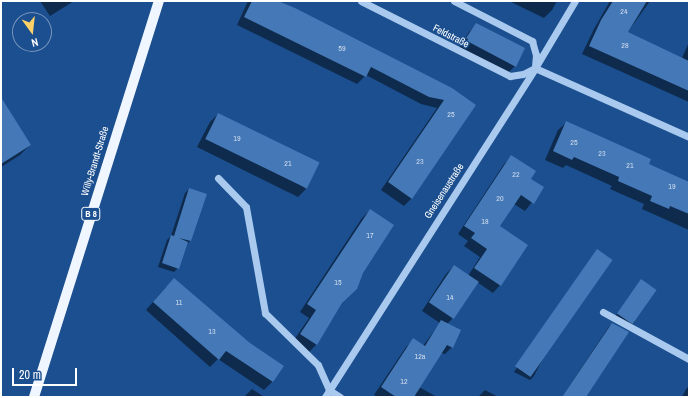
<!DOCTYPE html>
<html>
<head>
<meta charset="utf-8">
<style>
	body { margin:0 }
	#map { position:relative; width:690px; height:398px; overflow:hidden; background:#1b4f8f; font-family:"Archivo Narrow",sans-serif }
	div>[style] { position:absolute }
	[style*='--x'] { left:calc(var(--x)*1px); top:calc(var(--y)*1px); width:calc(var(--w)*1px); rotate:calc(var(--a)*1deg) }
	.shadow>* { inset:0; background:#0007 }
	.building>* { inset:0; background:#4478b7; transform-origin:0 0 }
	.minor>* { height:7px; margin:-3.5px; padding:0 3.5px; transform-origin:3.5px; border-radius:3.5px; background:#a9c9ee }
	.major>* { height:10px; margin:-5px; padding:0 5px; transform-origin:5px; border-radius:5px; background:#f0f6ff }
	span { translate:-50% -50%; white-space:nowrap; text-align:center; line-height:1.15; -webkit-text-stroke:3px #1b4f8f; paint-order:stroke }
	.number-label { font-size:8px; color:#d0dded }
	.number-label span { -webkit-text-stroke-width:0 }
	.shield-label span { padding:1px 3px; background:#1b4f8f; border:1px solid; border-radius:3px; -webkit-text-stroke-width:0 }
	.shield-label { font-size:9px; color:#fff; font-weight:700 }
	.street-label { font-size:10px; color:#fff }
	.frame { position:absolute; inset:0; border:2px solid #fff; pointer-events:none }
	.north { position:absolute; left:12px; top:12px; width:40px; height:40px; box-sizing:border-box; background:#1b4f8f; border:1px solid #7695bc; border-radius:50%; rotate:165deg; font-size:11px; font-weight:700; line-height:16px; text-align:center; color:#fff }
	.north::after { content:''; display:block; margin:auto; width:14px; height:18px; background:#ffd166; clip-path:polygon(50% 0,100% 100%,50% 72%,0 100%) }
	.scale { position:absolute; left:12px; top:368px; width:65px; height:18px; box-sizing:border-box; border:2px solid #fff; border-top:0; padding-left:5px; font-size:12px; line-height:14px; white-space:nowrap; color:#fff; -webkit-text-stroke:3px #1b4f8f; paint-order:stroke }
</style>
</head>
<body>
<div id="map">
	<div class="shadow">
		<div style="clip-path:polygon(40px 1px,74px 1px,50px 16px)"></div>
		<div style="clip-path:polygon(248px 1px,275px 1px,475px 105px,412px 198px,404px 206px,381px 190px,437px 108px,421px 104px,366px 75px,357px 84px,237px 25px)"></div>
		<div style="clip-path:polygon(509px 1px,557px 1px,552px 10px,544px 18px)"></div>
		<div style="clip-path:polygon(610px 1px,650px 1px,627px 33px,682px 58px,689px 42px,689px 102px,582px 54px,594px 29px)"></div>
		<div style="clip-path:polygon(476px 25px,515px 66px,508px 73px,460px 49px,460px 46px,469px 32px)"></div>
		<div style="clip-path:polygon(1px 97px,30px 145px,20px 155px,1px 167px)"></div>
		<div style="clip-path:polygon(218px 114px,306px 189px,298px 197px,197px 147px,210px 122px)"></div>
		<div style="clip-path:polygon(567px 122px,647px 164px,689px 183px,689px 230px,642px 209px,644px 204px,610px 189px,612px 186px,566px 165px,563px 168px,545px 160px,558px 130px)"></div>
		<div style="clip-path:polygon(512px 156px,530px 179px,543px 188px,525px 211px,514px 204px,499px 226px,500px 285px,493px 293px,477px 282px,453px 318px,447px 324px,452px 347px,445px 354px,441px 353px,419px 387px,437px 397px,378px 397px,374px 395px,406px 347px,413px 340px,423px 346px,440px 323px,422px 311px,446px 274px,454px 266px,468px 276px,480px 257px,464px 246px,468px 241px,458px 234px,504px 164px)"></div>
		<div style="clip-path:polygon(189px 189px,205px 195px,190px 241px,186px 245px,178px 268px,174px 272px,158px 267px,167px 240px,171px 236px,185px 193px)"></div>
		<div style="clip-path:polygon(370px 210px,341px 303px,316px 345px,308px 353px,292px 343px,309px 318px,300px 312px,362px 218px)"></div>
		<div style="clip-path:polygon(597px 251px,534px 376px,530px 380px,514px 372px)"></div>
		<div style="clip-path:polygon(641px 280px,634px 323px,630px 327px,614px 318px)"></div>
		<div style="clip-path:polygon(166px 287px,283px 366px,272px 382px,264px 390px,218px 359px,210px 367px,146px 310px)"></div>
		<div style="clip-path:polygon(612px 324px,585px 397px,562px 397px,608px 328px)"></div>
		<div style="clip-path:polygon(689px 386px,689px 397px,682px 397px,686px 389px)"></div>
		<div style="clip-path:polygon(252px 389px,264px 397px,244px 397px)"></div>
		<div style="clip-path:polygon(485px 390px,498px 397px,478px 397px)"></div>
	</div>
	<div class="building">
		<div style="clip-path:polygon(252px 1px,278px 1px,295px 8px,452px 88px,476px 105px,412px 199px,388px 182px,444px 100px,429px 97px,371px 67px,366px 77px,244px 17px)"></div>
		<div style="clip-path:polygon(613px 1px,647px 1px,628px 32px,689px 61px,689px 91px,589px 46px,601px 20px)"></div>
		<div style="clip-path:polygon(476px 23px,525px 48px,516px 67px,467px 41px,468px 39px,466px 38px)"></div>
		<div style="clip-path:polygon(1px 97px,31px 145px,1px 164px)"></div>
		<div style="left:218px;top:113px;width:113px;height:29px;rotate:26deg"></div>
		<div style="clip-path:polygon(566px 121px,651px 159px,649px 164px,689px 182px,689px 214px,670px 206px,669px 209px,650px 201px,652px 196px,618px 181px,619px 177px,574px 157px,572px 160px,553px 151px)"></div>
		<div style="clip-path:polygon(511px 155px,536px 171px,531px 179px,544px 187px,534px 204px,521px 195px,500px 226px,528px 245px,501px 286px,474px 268px,487px 249px,471px 238px,475px 233px,464px 226px)"></div>
		<div style="clip-path:polygon(189px 188px,207px 194px,191px 241px,179px 238px,188px 242px,179px 269px,162px 263px,171px 235px,174px 236px)"></div>
		<div style="clip-path:polygon(370px 209px,394px 225px,363px 273px,357px 289px,342px 303px,317px 345px,300px 334px,316px 310px,307px 304px)"></div>
		<div style="left:597px;top:249px;width:19px;height:143px;rotate:35deg"></div>
		<div style="left:454px;top:265px;width:30px;height:45px;rotate:34deg"></div>
		<div style="clip-path:polygon(174px 278px,250px 343px,284px 366px,273px 382px,226px 351px,219px 360px,153px 302px)"></div>
		<div style="left:641px;top:279px;width:19px;height:42px;rotate:35deg"></div>
		<div style="clip-path:polygon(441px 320px,461px 330px,453px 348px,447px 345px,414px 397px,396px 397px,381px 387px,413px 338px,425px 346px)"></div>
		<div style="clip-path:polygon(612px 323px,629px 332px,586px 397px,562px 397px)"></div>
	</div>
	<div class="minor">
		<div style="--x:361;--y:1;--w:167;--a:26.7"></div>
		<div style="--x:510;--y:76;--w:13;--a:-9"></div>
		<div style="--x:523;--y:74;--w:13;--a:-27"></div>
		<div style="--x:535;--y:68;--w:169;--a:24.1"></div>
		<div style="--x:454;--y:1;--w:88;--a:27.1"></div>
		<div style="--x:532;--y:41;--w:15;--a:74"></div>
		<div style="--x:536;--y:55;--w:11;--a:95"></div>
		<div style="--x:218;--y:178;--w:40;--a:46"></div>
		<div style="--x:246;--y:207;--w:108;--a:79.8"></div>
		<div style="--x:265;--y:313;--w:74;--a:44.5"></div>
		<div style="--x:318;--y:365;--w:27;--a:66"></div>
		<div style="--x:329;--y:390;--w:13;--a:32"></div>
		<div style="--x:603;--y:312;--w:98;--a:28.7"></div>
		<div style="--x:325;--y:397;--w:390;--a:-57.4"></div>
		<div style="--x:535;--y:68;--w:78;--a:-59.2"></div>
	</div>
	<div class="major">
		<div style="--x:34;--y:397;--w:415;--a:-72.5"></div>
	</div>
	<div class="number-label">
		<span style="left:624px;top:12px">24</span>
		<span style="left:625px;top:46px">28</span>
		<span style="left:342px;top:49px">59</span>
		<span style="left:451px;top:115px">25</span>
		<span style="left:237px;top:139px">19</span>
		<span style="left:574px;top:143px">25</span>
		<span style="left:602px;top:154px">23</span>
		<span style="left:420px;top:162px">23</span>
		<span style="left:288px;top:164px">21</span>
		<span style="left:630px;top:166px">21</span>
		<span style="left:516px;top:175px">22</span>
		<span style="left:672px;top:187px">19</span>
		<span style="left:500px;top:199px">20</span>
		<span style="left:485px;top:222px">18</span>
		<span style="left:370px;top:236px">17</span>
		<span style="left:338px;top:283px">15</span>
		<span style="left:450px;top:298px">14</span>
		<span style="left:179px;top:303px">11</span>
		<span style="left:212px;top:332px">13</span>
		<span style="left:420px;top:357px">12a</span>
		<span style="left:404px;top:382px">12</span>
	</div>
	<div class="shield-label">
		<span style="left:91px;top:214px">B 8</span>
	</div>
	<div class="street-label">
		<span style="left:451px;top:36px;rotate:27deg">Feldstraße</span>
		<span style="left:95px;top:161px;rotate:-73deg">Willy-Brandt-Straße</span>
		<span style="left:444px;top:191px;rotate:-57deg">Gneisenaustraße</span>
	</div>
	<div class="frame"></div>
	<div class="north">N</div>
	<div class="scale">20 m</div>
</div>
</body>
</html>
